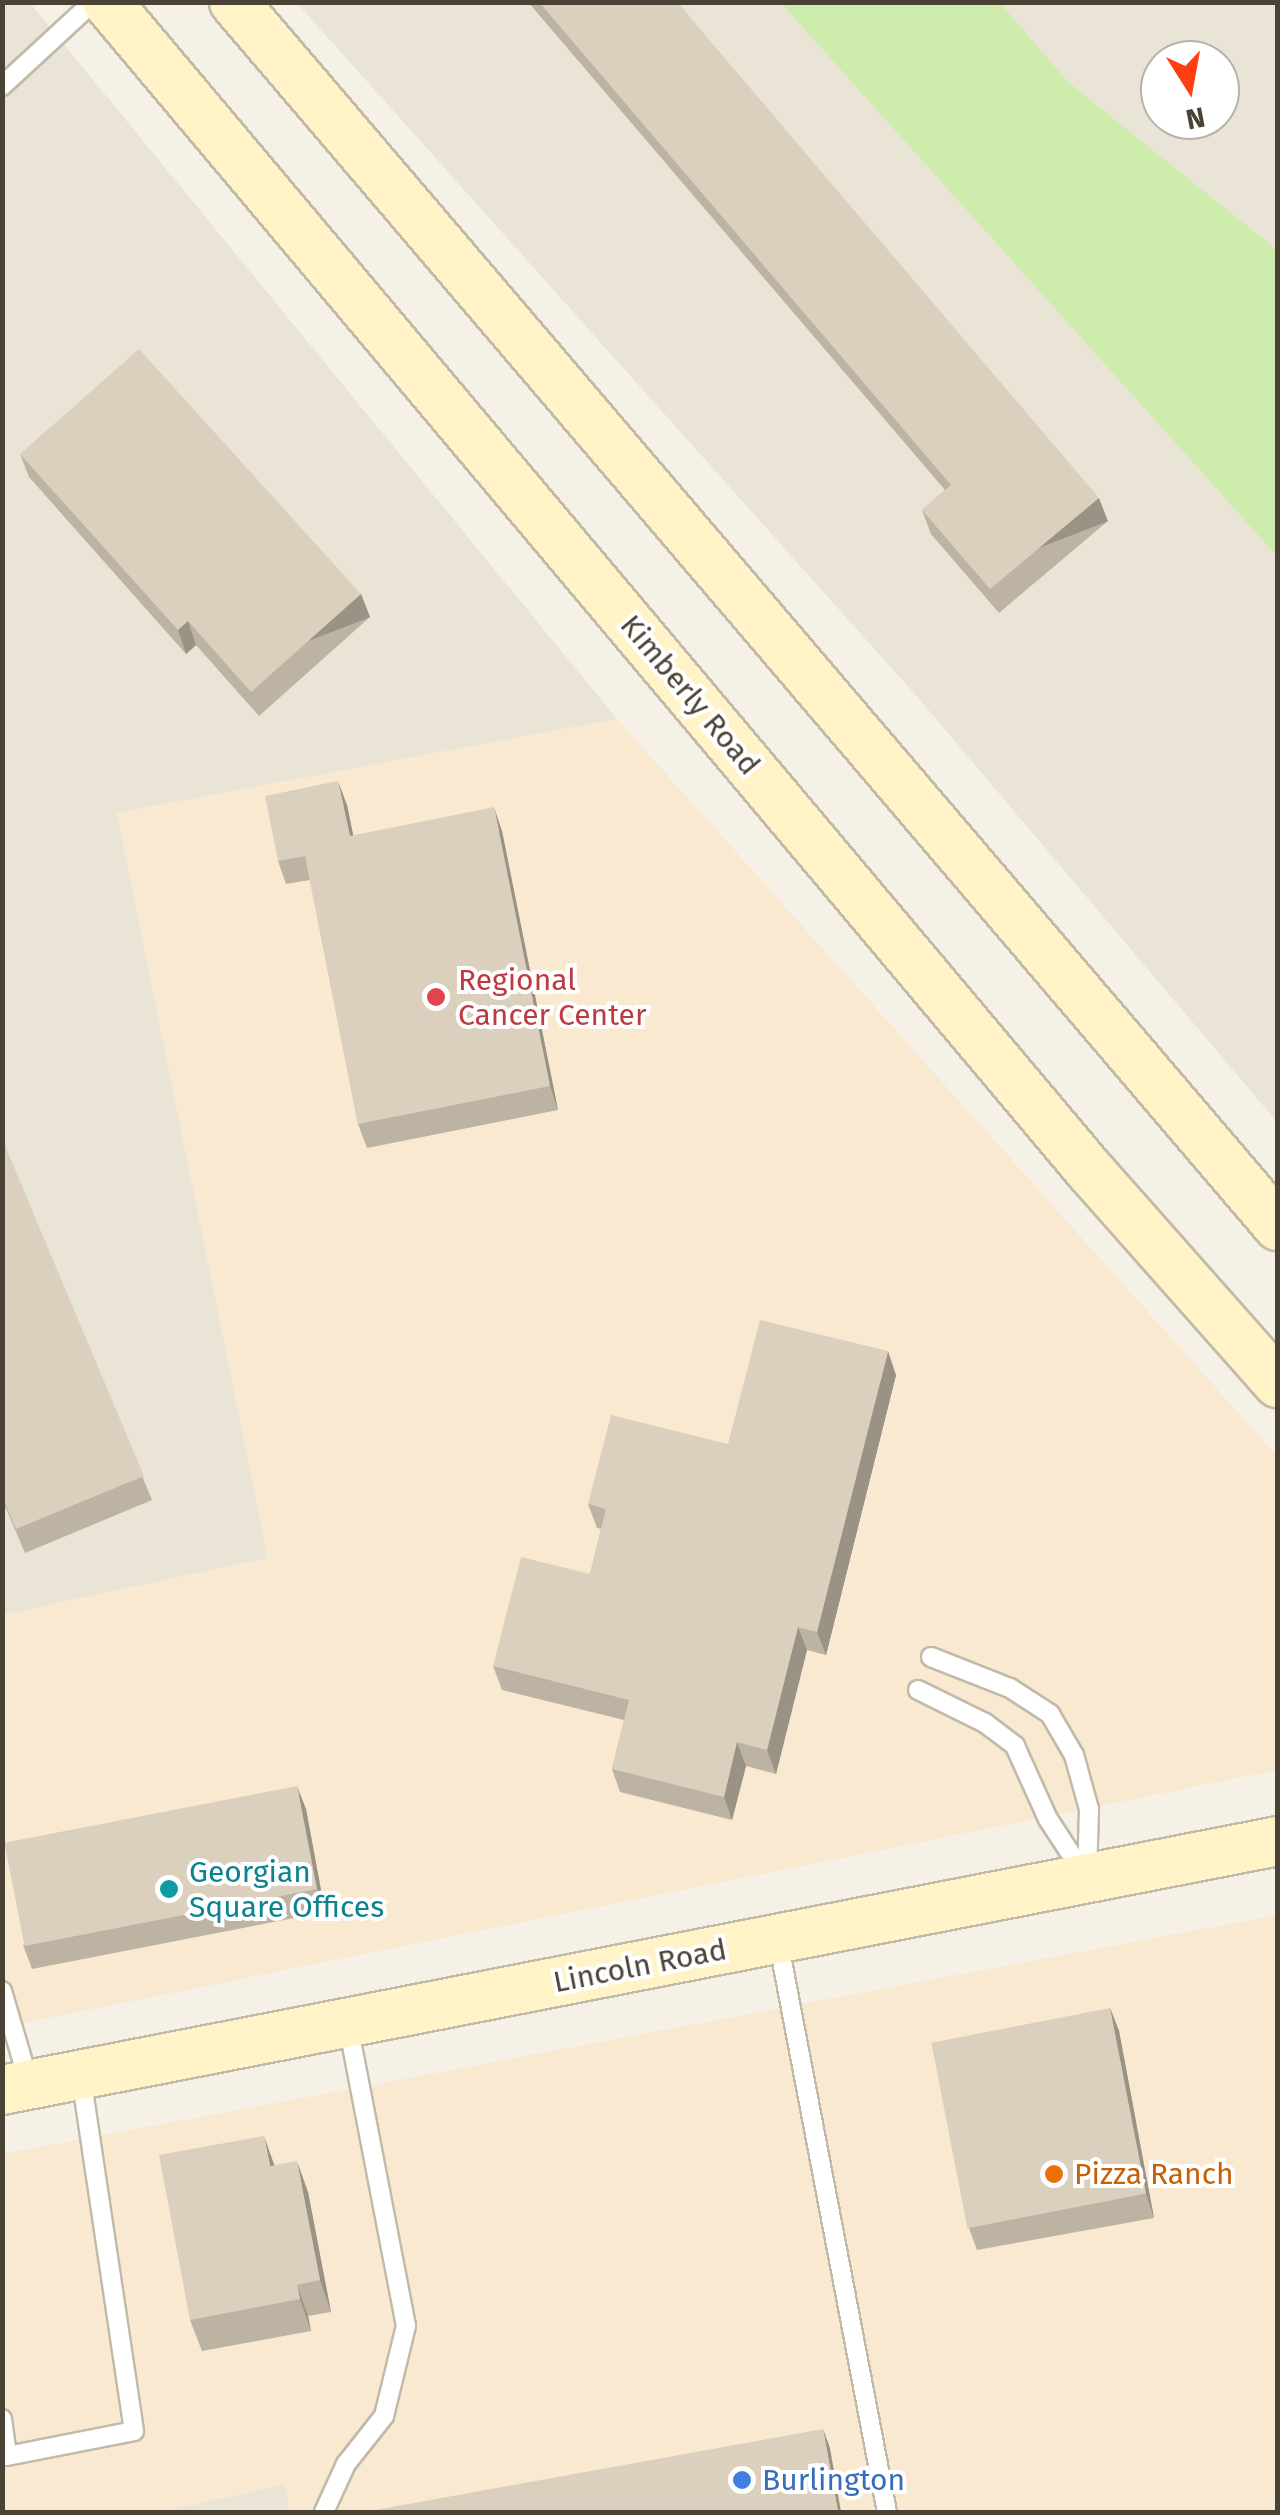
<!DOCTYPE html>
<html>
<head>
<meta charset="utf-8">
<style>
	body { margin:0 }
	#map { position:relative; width:1280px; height:2515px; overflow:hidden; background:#f5f1e7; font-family:"Fira Sans",sans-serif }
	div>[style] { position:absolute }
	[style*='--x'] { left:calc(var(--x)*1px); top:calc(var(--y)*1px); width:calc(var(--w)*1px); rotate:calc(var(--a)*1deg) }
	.residential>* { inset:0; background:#e9e4d5 }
	.commercial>* { inset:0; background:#f9e9d1 }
	.green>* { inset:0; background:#ceedac }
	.roads { filter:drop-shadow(2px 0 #c1baa9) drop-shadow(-2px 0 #c1baa9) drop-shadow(0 2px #c1baa9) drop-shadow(0 -2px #c1baa9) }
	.lane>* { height:18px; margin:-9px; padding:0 9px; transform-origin:9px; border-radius:9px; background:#fff }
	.secondary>* { height:48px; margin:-24px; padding:0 24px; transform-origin:24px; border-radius:24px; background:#fff3c7 }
	.wall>* { inset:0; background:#bcb3a3 }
	.shaded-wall>* { inset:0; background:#999285; transform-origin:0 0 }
	.building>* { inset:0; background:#dbd0be; transform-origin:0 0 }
	.dots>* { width:28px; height:28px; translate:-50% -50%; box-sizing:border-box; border:5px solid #fff; border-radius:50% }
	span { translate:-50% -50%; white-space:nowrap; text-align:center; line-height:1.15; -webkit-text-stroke:8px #fff; paint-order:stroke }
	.street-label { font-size:30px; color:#494235 }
	.health-label { font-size:30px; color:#be3a42 }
	.left { translate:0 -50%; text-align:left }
	.culture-label { font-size:30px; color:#0d838f }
	.food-label { font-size:30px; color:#c56008 }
	.shop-label { font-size:30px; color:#366cbe }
	.frame { position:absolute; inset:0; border:5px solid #494235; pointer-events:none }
	.north { position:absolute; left:1140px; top:40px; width:100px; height:100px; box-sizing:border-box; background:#fff; border:2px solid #b6b3ae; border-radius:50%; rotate:169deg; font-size:28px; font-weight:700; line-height:40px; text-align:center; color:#494235 }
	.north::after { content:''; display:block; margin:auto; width:35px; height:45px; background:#ff3e14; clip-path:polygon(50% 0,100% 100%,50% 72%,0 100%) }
</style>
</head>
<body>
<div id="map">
	<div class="residential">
		<div style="clip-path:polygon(2px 3px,30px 3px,617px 719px,117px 813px,268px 1558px,3px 1615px)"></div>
		<div style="clip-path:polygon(evenodd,297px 3px,1277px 3px,1277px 1122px,920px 700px,297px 3px,1160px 60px,1220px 60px,1220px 120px,1160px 120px,1160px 60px)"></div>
		<div style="clip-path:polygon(285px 2484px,290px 2512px,159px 2512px)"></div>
	</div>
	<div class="commercial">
		<div style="clip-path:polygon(617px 719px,1277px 1456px,1277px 1770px,3px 2027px,2px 1615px,268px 1558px,117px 813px)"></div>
		<div style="clip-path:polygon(1277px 1915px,1277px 2512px,290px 2512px,285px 2485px,159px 2512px,3px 2512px,3px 2154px)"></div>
	</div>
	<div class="green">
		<div style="clip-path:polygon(781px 3px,1000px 3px,1068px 82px,1277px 250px,1277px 556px)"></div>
	</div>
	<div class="roads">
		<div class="lane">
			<div style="--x:2;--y:86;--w:124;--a:-42.7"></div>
			<div style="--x:931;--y:1657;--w:85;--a:21.4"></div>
			<div style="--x:1010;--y:1688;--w:48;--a:33"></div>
			<div style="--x:1050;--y:1714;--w:48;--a:59.7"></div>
			<div style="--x:1074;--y:1755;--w:56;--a:74.5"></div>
			<div style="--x:1089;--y:1809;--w:68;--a:91.7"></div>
			<div style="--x:918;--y:1690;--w:75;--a:26.2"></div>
			<div style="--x:985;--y:1723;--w:38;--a:37"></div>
			<div style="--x:1015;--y:1746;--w:80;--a:65.7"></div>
			<div style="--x:1048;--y:1819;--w:69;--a:56.8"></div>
			<div style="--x:778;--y:1940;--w:582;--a:79.21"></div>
			<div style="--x:2;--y:1991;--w:96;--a:73.6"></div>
			<div style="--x:2;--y:2419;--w:37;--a:82"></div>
			<div style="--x:7;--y:2456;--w:129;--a:-11.1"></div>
			<div style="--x:134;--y:2431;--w:358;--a:-98.5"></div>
			<div style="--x:324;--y:2512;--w:53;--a:-65.4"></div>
			<div style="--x:346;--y:2464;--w:61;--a:-51.6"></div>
			<div style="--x:384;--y:2416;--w:93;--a:-76.3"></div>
			<div style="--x:406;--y:2326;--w:308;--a:-100.9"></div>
		</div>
		<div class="secondary">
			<div style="--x:107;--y:2;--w:1529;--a:49.94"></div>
			<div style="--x:1091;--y:1172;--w:282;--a:48.5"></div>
			<div style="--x:234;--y:2;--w:1609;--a:49.54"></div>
			<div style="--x:2;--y:2090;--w:1300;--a:-11.04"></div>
		</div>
	</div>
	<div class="wall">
		<div style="clip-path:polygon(528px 2px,677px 2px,1108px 521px,999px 613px,931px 534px,922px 510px,945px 490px)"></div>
		<div style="clip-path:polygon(20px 454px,361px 594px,370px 617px,259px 716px,196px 645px,186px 654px,29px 477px)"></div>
		<div style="clip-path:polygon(347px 805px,353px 835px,502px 831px,558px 1110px,367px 1148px,358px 1124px,310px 880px,286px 884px,278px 861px)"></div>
		<div style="clip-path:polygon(2px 1139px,152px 1500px,25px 1553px,2px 1499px)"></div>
		<div style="clip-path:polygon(896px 1375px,826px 1655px,807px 1650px,776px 1774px,746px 1766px,732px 1820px,620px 1792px,612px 1769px,624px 1720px,502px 1690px,493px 1666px,590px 1574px,601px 1529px,597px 1528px,588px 1504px)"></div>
		<div style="clip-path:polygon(306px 1809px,325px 1912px,32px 1969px,23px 1945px)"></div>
		<div style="clip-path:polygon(1110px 2008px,1119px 2031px,1154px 2218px,977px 2250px,968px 2226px)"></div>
		<div style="clip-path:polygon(274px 2165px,308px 2192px,331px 2312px,308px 2316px,311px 2331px,202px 2351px,190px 2320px)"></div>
	</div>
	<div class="shaded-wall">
		<div style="left:1099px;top:498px;width:25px;height:142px;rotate:69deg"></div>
		<div style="left:361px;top:594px;width:25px;height:147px;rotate:69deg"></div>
		<div style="clip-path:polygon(188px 621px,196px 645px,186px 654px,178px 630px)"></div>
		<div style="clip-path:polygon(338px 781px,347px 805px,358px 859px,350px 836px)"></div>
		<div style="clip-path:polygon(494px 807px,502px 831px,558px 1110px,550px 1086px)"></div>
		<div style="clip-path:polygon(888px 1351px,896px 1375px,826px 1655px,817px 1632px)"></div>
		<div style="clip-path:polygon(798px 1627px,807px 1650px,776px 1774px,767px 1750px)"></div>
		<div style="clip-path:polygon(737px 1742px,746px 1766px,732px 1820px,724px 1797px)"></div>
		<div style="clip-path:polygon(297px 1786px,306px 1809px,325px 1912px,317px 1889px)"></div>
		<div style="clip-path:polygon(1110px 2008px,1119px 2031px,1154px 2218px,1146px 2194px)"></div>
		<div style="clip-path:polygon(264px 2136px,275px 2167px,270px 2166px)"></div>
		<div style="clip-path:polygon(297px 2161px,308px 2192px,331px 2312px,320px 2280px)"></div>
		<div style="clip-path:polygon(297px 2285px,308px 2316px,311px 2331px,300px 2299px)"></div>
		<div style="clip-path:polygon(823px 2429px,830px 2448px,841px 2512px,838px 2512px)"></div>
	</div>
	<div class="building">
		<div style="clip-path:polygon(539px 2px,677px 2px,1099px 498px,990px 589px,922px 510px,951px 485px)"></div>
		<div style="clip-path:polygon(139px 349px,361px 594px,251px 692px,188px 621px,178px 630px,20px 454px)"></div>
		<div style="clip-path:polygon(338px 781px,350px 836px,494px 807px,550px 1086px,358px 1124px,305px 856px,278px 861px,265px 796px)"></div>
		<div style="clip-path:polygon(2px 1139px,144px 1476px,16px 1529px,2px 1496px)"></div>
		<div style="clip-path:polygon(760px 1320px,888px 1351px,817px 1632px,798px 1627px,767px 1750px,737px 1742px,724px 1797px,612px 1769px,629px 1700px,493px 1666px,521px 1557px,590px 1574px,606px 1509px,588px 1504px,611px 1415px,728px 1444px)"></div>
		<div style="left:297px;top:1786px;width:105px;height:298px;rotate:79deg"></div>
		<div style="left:1110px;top:2008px;width:189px;height:182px;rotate:79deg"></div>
		<div style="clip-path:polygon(264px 2136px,270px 2166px,297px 2161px,320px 2280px,297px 2285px,300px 2299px,190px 2320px,159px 2155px)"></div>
		<div style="clip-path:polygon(823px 2429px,838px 2512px,376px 2512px,375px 2510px)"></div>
	</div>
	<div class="dots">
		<div style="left:436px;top:997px;background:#e0444e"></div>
		<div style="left:169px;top:1889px;background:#0f9aa8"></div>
		<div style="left:1054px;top:2174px;background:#e8710a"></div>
		<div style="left:742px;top:2480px;background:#3f7fe0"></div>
	</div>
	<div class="street-label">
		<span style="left:690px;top:695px;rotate:50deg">Kimberly Road</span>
		<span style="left:640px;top:1966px;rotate:-11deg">Lincoln Road</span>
	</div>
	<div class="health-label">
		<span class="left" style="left:458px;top:997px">Regional<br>Cancer Center</span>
	</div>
	<div class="culture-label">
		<span class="left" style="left:189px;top:1889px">Georgian<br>Square Offices</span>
	</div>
	<div class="food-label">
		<span class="left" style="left:1074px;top:2174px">Pizza Ranch</span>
	</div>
	<div class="shop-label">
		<span class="left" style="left:762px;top:2480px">Burlington</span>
	</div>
	<div class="frame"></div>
	<div class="north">N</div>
</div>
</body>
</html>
